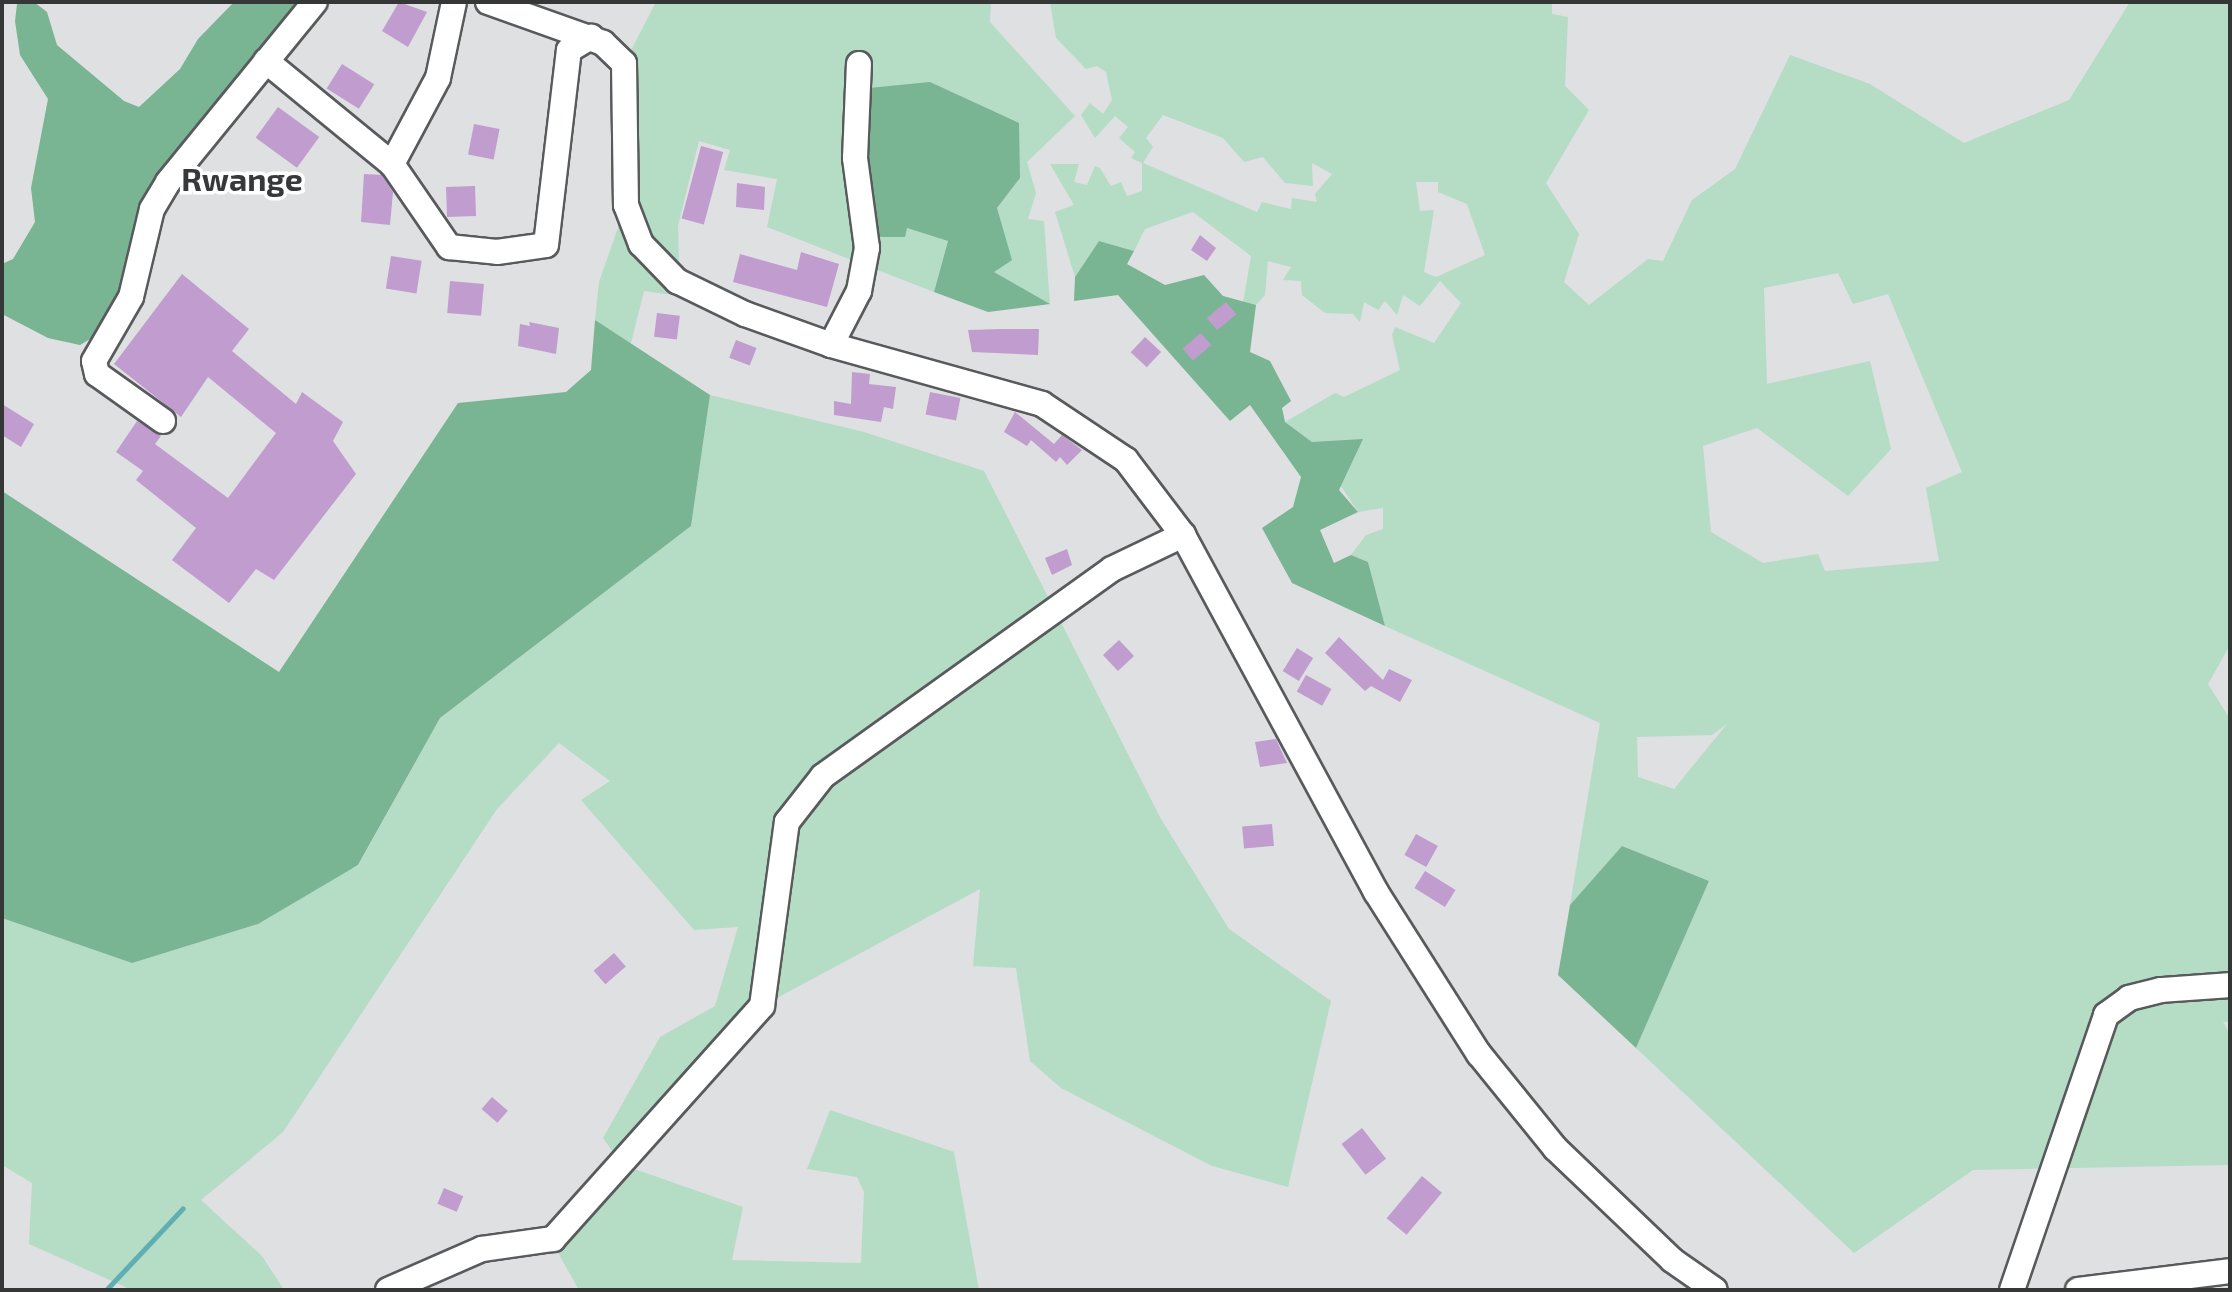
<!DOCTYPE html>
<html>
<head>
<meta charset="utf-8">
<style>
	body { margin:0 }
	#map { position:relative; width:2232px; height:1292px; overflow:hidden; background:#dee0e2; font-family:"Exo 2",sans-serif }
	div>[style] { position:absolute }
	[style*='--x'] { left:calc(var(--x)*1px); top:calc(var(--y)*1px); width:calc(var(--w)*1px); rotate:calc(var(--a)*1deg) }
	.green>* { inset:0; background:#b5dcc5 }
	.forest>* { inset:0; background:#79b493 }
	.stream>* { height:5px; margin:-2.5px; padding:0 2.5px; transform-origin:2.5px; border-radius:2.5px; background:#5faeb2 }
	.building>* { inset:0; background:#c09dce; transform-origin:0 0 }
	.roads { filter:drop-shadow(2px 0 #585a5c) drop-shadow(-2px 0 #585a5c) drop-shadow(0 2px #585a5c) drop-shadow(0 -2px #585a5c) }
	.minor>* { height:24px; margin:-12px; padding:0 12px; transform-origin:12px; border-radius:12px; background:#fff }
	span { translate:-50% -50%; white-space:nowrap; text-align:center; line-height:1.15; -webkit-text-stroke:7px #fff; paint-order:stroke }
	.district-label { font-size:32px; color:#363839; font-weight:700 }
	.frame { position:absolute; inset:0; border:4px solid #353636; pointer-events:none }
</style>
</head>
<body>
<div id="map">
	<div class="green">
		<div style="clip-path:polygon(656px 2px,991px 2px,990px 22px,1075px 116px,1027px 162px,1036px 193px,1028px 219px,1044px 221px,1050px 304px,994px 272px,997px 208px,1020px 178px,907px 228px,948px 241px,934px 292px,767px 227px,777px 179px,724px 170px,730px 150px,699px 141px,678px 226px,680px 296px,644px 291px,630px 347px,595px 320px,599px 282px,626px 205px,624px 64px)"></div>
		<div style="clip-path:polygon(evenodd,1050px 2px,1552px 2px,1552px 14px,1568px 17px,1565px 86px,1589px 110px,1546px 183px,1579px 234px,1564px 282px,1589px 305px,1648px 259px,1663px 261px,1692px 200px,1735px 169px,1790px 55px,1870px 84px,1964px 143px,2069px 100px,2130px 2px,2230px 2px,2230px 645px,2208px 684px,2230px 719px,2230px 1022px,2223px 1022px,2230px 1034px,2230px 1165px,1973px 1170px,1854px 1253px,1636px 1048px,1709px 881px,1622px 846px,1570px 905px,1600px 723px,1385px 626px,1368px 562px,1351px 555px,1366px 535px,1383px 529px,1383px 508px,1358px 512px,1312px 442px,1285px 422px,1335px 393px,1344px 397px,1400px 370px,1392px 335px,1395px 327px,1434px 343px,1461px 303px,1440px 281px,1420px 306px,1403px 295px,1397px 315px,1385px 301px,1378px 310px,1364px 302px,1360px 322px,1353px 314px,1325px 313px,1302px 295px,1301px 281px,1283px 280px,1291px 267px,1268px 261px,1265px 295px,1256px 305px,1243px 303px,1251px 256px,1193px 212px,1145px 229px,1134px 251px,1099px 241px,1075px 277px,1055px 212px,1074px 205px,1050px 164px,1079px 164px,1074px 182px,1087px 185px,1095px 166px,1100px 168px,1111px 186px,1121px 182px,1127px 196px,1142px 191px,1142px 163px,1131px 158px,1135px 152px,1119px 138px,1128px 127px,1115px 116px,1095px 138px,1081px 115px,1090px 103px,1103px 114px,1112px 100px,1106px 72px,1097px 66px,1086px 69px,1056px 38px,1050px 2px,1163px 115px,1223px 138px,1244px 162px,1263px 157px,1285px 183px,1313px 186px,1312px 163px,1332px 174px,1315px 194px,1317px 202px,1292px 198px,1291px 209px,1262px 202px,1257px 212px,1143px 163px,1153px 147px,1146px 138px,1163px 115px,1050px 2px,1416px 182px,1438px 182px,1438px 192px,1467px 204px,1485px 255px,1436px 277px,1424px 272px,1434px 210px,1420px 211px,1416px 182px,1050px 2px,1838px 273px,1853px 304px,1888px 294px,1962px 472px,1926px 488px,1939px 561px,1825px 571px,1818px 554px,1763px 563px,1711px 532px,1703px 446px,1757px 428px,1848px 496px,1891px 449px,1870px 361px,1767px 384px,1764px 288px,1838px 273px,1050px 2px,1727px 724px,1674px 789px,1638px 777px,1637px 737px,1712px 735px,1727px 724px)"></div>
		<div style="clip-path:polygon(710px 395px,864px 432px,984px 471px,1161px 819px,1229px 929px,1331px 1001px,1288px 1187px,1212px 1166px,1061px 1088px,1030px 1061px,1016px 968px,973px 966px,980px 889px,762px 1006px,623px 1165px,743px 1207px,732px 1260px,861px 1263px,864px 1192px,857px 1177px,807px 1169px,830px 1110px,954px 1152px,979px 1290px,579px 1290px,552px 1242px,622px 1165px,603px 1138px,660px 1037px,715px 1006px,738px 927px,694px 930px,581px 800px,610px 781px,559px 743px,497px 809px,283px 1132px,201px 1200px,262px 1256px,284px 1290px,132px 1290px,29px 1244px,32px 1183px,2px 1165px,2px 918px,132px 963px,358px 866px,440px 718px,691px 526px)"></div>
	</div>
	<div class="forest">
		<div style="clip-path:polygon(34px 2px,47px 12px,57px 45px,124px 101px,139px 107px,180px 69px,198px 39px,234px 2px,305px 2px,145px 197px,134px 230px,132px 273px,102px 332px,80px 345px,48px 338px,2px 314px,2px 264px,13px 259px,35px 222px,31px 188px,48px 99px,20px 55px,15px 21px,17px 4px)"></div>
		<div style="clip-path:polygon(930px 82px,1019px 123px,1020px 178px,997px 208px,1012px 260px,994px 272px,1050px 304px,988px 312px,934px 292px,948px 241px,907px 228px,905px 237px,876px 237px,863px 173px,869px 88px)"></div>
		<div style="clip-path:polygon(1099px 241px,1134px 251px,1127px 264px,1165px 285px,1204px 275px,1223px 296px,1256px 305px,1250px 352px,1270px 361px,1291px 401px,1282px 408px,1285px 422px,1312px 442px,1363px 439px,1339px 490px,1358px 512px,1320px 530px,1334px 563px,1351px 555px,1368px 562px,1385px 626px,1292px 583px,1262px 528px,1293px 507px,1301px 477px,1250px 405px,1230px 421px,1118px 295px,1074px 301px,1075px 277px)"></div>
		<div style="clip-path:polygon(595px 320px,710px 395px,691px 526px,440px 718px,358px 865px,258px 924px,132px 963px,2px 918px,2px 491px,279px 672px,458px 403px,566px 392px,591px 370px)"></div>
		<div style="clip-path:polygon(1622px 846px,1709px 881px,1636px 1048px,1558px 975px,1570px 905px)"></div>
	</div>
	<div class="stream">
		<div style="--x:106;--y:1290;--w:112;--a:-46.8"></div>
	</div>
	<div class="building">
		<div style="clip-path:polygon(399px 2px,427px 12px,408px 47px,382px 31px)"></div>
		<div style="left:342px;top:64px;width:38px;height:29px;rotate:32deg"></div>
		<div style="left:278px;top:107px;width:51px;height:38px;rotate:36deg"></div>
		<div style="left:474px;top:124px;width:26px;height:31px;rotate:11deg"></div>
		<div style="left:701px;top:146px;width:23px;height:75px;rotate:15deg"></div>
		<div style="clip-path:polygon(364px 174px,382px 175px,393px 192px,390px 225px,361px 222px)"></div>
		<div style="clip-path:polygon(737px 183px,765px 187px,764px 210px,736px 207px)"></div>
		<div style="left:475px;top:186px;width:30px;height:29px;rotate:88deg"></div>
		<div style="clip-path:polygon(1200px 235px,1216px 248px,1207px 261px,1191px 250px)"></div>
		<div style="clip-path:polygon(801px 252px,839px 264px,827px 307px,733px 282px,740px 254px,797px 270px)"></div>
		<div style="left:391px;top:256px;width:31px;height:33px;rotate:9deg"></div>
		<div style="clip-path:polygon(182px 274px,249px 329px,232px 351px,296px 404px,302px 392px,343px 422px,333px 441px,356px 474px,274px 580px,256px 569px,229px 603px,172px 560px,196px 528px,136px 480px,143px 471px,116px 452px,137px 421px,161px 436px,155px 444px,228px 498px,276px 433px,208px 377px,181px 417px,114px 364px)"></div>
		<div style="left:450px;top:281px;width:34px;height:32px;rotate:5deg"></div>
		<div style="left:1226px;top:302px;width:16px;height:25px;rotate:50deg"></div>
		<div style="left:657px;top:313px;width:23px;height:24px;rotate:7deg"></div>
		<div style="clip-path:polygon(529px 322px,559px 328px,556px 354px,518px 346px,520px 324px,530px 326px)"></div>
		<div style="clip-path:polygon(1000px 329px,1039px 329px,1038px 355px,972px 352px,968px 330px)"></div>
		<div style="left:1201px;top:333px;width:16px;height:24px;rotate:50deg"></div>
		<div style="left:1145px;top:337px;width:22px;height:21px;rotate:43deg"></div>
		<div style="left:736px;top:340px;width:22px;height:19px;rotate:21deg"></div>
		<div style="clip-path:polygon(852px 372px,870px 374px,869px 384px,896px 387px,893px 409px,884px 407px,881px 422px,834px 415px,834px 401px,851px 404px)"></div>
		<div style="left:930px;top:392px;width:31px;height:23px;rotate:11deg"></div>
		<div style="clip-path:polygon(2px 404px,34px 424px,21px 447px,2px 435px)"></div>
		<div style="clip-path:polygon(1015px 412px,1054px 444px,1062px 435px,1082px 450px,1067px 465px,1060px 457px,1056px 462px,1031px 440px,1027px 446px,1004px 432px)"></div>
		<div style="clip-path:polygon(1067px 549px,1072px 565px,1052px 575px,1045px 558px)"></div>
		<div style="clip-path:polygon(1339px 637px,1383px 680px,1389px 669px,1412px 680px,1400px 702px,1371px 686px,1365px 691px,1325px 653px)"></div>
		<div style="left:1119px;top:640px;width:22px;height:22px;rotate:47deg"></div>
		<div style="left:1297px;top:648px;width:19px;height:27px;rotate:32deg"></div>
		<div style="left:1306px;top:675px;width:29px;height:19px;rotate:29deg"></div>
		<div style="clip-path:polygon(1276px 739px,1287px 763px,1260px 767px,1255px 742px)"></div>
		<div style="left:1272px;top:824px;width:22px;height:30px;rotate:85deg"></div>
		<div style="left:1416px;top:834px;width:25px;height:24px;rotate:29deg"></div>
		<div style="left:1425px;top:871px;width:36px;height:20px;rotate:32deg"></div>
		<div style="left:614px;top:953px;width:18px;height:27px;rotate:49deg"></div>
		<div style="left:492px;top:1097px;width:21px;height:16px;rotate:41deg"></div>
		<div style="left:1362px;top:1128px;width:39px;height:26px;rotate:52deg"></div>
		<div style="left:1422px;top:1176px;width:26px;height:55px;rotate:40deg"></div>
		<div style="left:444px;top:1188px;width:21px;height:17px;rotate:23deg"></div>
	</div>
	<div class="roads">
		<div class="minor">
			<div style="--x:454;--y:2;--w:78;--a:101.9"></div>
			<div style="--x:438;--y:78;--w:98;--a:118.1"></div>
			<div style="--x:392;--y:164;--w:101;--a:55.5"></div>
			<div style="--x:449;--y:247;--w:48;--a:5.9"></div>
			<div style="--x:497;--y:252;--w:49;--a:-8.1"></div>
			<div style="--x:546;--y:245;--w:196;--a:-83.3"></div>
			<div style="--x:569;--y:50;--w:26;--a:-31"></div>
			<div style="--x:488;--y:2;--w:122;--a:19.6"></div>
			<div style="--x:603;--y:43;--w:29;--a:44"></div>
			<div style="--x:624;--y:63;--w:142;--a:89.2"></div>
			<div style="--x:626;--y:205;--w:42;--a:69"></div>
			<div style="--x:641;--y:244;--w:52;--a:45.8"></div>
			<div style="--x:677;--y:281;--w:76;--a:25.9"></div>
			<div style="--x:745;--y:314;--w:91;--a:19.8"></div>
			<div style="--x:831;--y:345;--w:219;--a:15.6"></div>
			<div style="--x:1042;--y:404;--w:101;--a:33.7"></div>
			<div style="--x:1126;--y:460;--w:94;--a:52.8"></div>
			<div style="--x:1183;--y:535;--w:406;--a:61.6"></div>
			<div style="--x:1376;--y:892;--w:192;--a:57.6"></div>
			<div style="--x:1479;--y:1054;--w:121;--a:51"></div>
			<div style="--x:1555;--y:1148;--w:162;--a:43.7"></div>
			<div style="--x:1672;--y:1260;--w:52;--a:34.9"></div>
			<div style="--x:266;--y:61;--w:163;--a:39.3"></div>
			<div style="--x:831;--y:345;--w:61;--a:-62.6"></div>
			<div style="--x:859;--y:291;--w:44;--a:-79.5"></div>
			<div style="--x:867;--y:248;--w:91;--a:-97.6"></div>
			<div style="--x:855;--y:158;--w:94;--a:-87.6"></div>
			<div style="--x:163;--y:421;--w:81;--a:-144.5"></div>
			<div style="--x:97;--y:374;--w:13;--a:-103"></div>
			<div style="--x:94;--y:361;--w:74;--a:-60"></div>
			<div style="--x:131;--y:297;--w:90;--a:-76.6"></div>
			<div style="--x:152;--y:209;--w:31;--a:-59"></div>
			<div style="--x:168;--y:182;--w:232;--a:-50.8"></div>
			<div style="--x:388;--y:1290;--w:103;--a:-23.6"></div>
			<div style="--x:482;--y:1249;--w:72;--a:-8"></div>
			<div style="--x:553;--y:1239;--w:313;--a:-48.1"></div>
			<div style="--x:762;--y:1006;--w:186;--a:-82.3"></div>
			<div style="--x:787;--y:822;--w:58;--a:-52"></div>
			<div style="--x:823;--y:776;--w:355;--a:-35.6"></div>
			<div style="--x:1112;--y:569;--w:79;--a:-25.6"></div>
			<div style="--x:2012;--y:1290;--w:291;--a:-71.1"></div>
			<div style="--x:2106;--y:1015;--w:29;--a:-36"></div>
			<div style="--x:2129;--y:998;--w:33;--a:-14"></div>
			<div style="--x:2161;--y:990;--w:69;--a:-4.1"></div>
			<div style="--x:2078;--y:1290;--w:153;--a:-7.1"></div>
		</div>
	</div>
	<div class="district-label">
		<span style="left:242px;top:178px">Rwange</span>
	</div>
	<div class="frame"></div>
</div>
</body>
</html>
